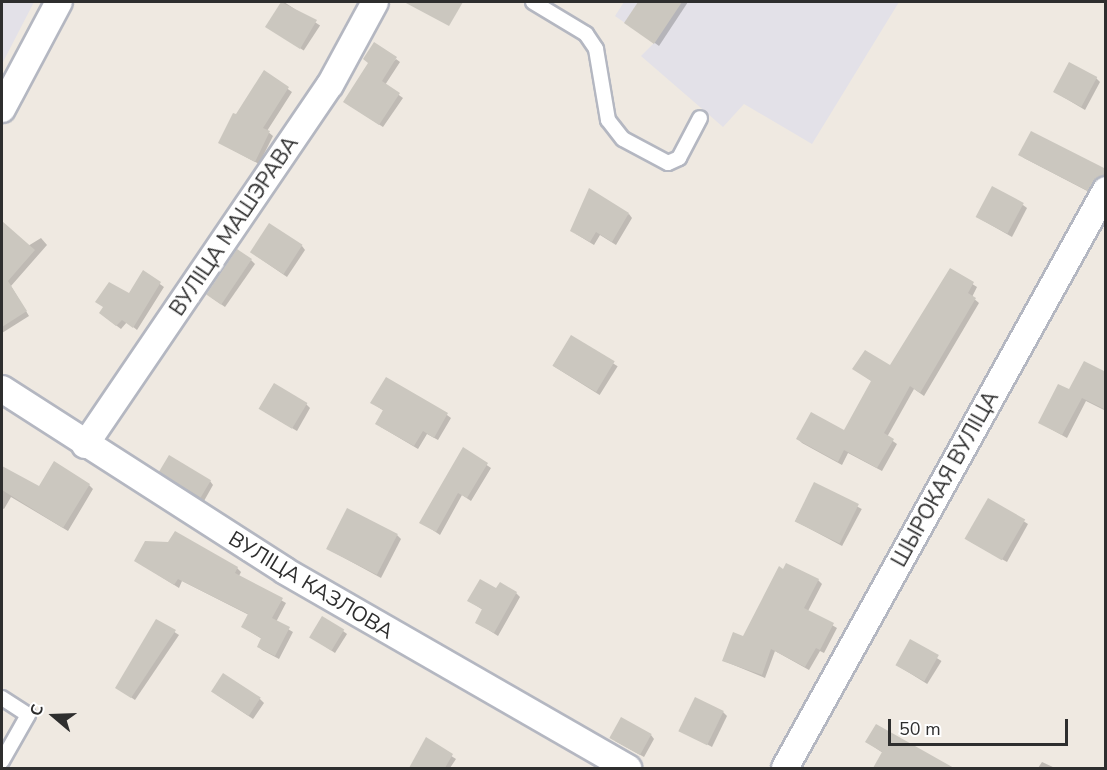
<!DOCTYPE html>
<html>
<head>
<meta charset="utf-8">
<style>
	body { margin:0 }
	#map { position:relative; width:1107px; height:770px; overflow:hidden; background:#efe9e1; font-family:"Nunito Sans",sans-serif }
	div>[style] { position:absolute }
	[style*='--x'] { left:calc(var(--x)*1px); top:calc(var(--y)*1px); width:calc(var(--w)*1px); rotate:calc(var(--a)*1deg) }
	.industrial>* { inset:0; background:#e3e1e8 }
	.shadow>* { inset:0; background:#0003; transform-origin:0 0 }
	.building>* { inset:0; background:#cbc7bf; transform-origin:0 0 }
	.roads { filter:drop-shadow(2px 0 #b4b7c1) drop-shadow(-2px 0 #b4b7c1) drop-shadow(0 2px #b4b7c1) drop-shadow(0 -2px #b4b7c1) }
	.lane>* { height:14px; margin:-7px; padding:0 7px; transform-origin:7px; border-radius:7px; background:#fff }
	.street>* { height:26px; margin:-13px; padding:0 13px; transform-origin:13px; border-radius:13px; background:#fff }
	span { translate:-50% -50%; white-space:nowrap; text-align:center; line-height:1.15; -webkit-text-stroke:6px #fff; paint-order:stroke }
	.street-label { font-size:21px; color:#2e2e2e }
	.frame { position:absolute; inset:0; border:3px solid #2e2e2e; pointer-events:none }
	.north { position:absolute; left:24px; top:686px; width:60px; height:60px; -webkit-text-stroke:4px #fff; paint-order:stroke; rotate:289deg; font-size:16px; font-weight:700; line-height:24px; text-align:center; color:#2e2e2e }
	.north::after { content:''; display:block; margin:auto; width:21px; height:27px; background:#2e2e2e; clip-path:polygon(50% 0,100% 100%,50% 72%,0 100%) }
	.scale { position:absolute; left:888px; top:719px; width:180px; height:27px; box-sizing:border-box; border:3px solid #2e2e2e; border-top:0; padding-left:8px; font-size:18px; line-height:21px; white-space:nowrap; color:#2e2e2e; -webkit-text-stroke:4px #fff; paint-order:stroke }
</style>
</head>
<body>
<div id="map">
	<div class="industrial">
		<div style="clip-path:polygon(2px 2px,34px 2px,2px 64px)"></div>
		<div style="clip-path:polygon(624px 2px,899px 2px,812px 144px,744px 104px,723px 127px,641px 56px,654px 43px,615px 16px)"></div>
	</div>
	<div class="shadow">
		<div style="left:284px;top:2px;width:43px;height:30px;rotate:33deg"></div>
		<div style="clip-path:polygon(640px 2px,688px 2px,659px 46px,626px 22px)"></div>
		<div style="clip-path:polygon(396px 59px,400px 62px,385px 85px,403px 98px,383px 127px,349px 105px)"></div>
		<div style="clip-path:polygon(264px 72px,292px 92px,267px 131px,273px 136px,259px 164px,220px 143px)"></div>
		<div style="clip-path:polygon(1096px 78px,1100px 82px,1085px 110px,1055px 92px)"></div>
		<div style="clip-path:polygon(1031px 133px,1105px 171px,1106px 179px,1093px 194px,1024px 158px,1020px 154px)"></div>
		<div style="clip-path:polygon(1023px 205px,1027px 208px,1012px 237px,977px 217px)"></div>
		<div style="clip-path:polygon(629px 214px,632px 218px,616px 245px,600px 235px,594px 245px,576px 234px)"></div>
		<div style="clip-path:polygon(41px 238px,47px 245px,11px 286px,29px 316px,2px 333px,2px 262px)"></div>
		<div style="clip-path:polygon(302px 246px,305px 250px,287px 277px,255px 255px)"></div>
		<div style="clip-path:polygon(251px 260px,255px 264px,225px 307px,212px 298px)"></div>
		<div style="clip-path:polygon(950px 270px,977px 287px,972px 297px,979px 303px,924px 396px,914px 389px,887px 437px,897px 444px,882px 471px,848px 453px,842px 465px,802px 443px,798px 439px,845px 432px,873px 382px,854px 369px,891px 368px)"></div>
		<div style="clip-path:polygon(143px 272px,164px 287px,137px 330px,127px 322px,121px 329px,105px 317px,105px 308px,129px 295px)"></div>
		<div style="left:571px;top:337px;width:55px;height:34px;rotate:32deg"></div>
		<div style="clip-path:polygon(1106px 374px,1106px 411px,1086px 401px,1067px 438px,1040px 423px,1070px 391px)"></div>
		<div style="clip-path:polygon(372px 403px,447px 415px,451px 418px,438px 440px,427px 434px,418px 449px,381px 427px,384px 411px)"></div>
		<div style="clip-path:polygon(306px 404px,310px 408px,297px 431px,265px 412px)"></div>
		<div style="clip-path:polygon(463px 449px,491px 468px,471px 501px,462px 495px,440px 535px,421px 522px)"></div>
		<div style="clip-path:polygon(2px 467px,40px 488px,89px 485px,93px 489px,68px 531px,11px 497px,4px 509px,2px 508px)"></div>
		<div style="clip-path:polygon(164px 475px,210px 481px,213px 485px,204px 501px)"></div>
		<div style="left:815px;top:484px;width:53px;height:42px;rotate:28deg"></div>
		<div style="clip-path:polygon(989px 500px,1028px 524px,1007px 562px,971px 542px)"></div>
		<div style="clip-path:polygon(397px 535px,401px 539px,381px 578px,328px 549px)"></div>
		<div style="clip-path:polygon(136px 561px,237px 568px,241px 572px,239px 576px,286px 603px,276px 622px,293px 632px,279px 659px,262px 650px,258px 646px,262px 639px,243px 627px,249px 615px,182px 581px,179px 588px)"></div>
		<div style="clip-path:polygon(818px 580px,822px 584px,808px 611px,837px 628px,824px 653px,820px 651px,809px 670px,775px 651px,765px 678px,724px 661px,744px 638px)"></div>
		<div style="clip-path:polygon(516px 593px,520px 597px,498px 636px,476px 622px,483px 610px,469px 601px)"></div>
		<div style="clip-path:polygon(157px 621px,179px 635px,135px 700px,117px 688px)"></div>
		<div style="clip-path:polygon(343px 631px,347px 634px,335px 653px,311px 637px)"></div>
		<div style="left:911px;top:642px;width:36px;height:27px;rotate:32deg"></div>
		<div style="clip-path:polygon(217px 695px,260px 699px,264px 703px,253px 719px)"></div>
		<div style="clip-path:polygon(723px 712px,727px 716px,712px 747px,681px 730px)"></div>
		<div style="clip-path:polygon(651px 735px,654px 739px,644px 757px,615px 741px)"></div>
		<div style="clip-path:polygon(426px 740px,456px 759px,450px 768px,411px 768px)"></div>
		<div style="clip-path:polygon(867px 742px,945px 765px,949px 768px,874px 768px,883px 753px)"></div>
		<div style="clip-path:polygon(1042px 762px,1055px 768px,1038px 768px)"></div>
	</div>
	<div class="building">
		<div style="clip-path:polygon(281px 2px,317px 20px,300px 49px,265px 27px)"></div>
		<div style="clip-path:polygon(404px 2px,463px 2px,449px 26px)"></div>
		<div style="clip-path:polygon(638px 2px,682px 2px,654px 44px,624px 23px)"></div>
		<div style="clip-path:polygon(374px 42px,397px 57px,382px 81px,400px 93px,379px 125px,343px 102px,368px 63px,363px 59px)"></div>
		<div style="left:1069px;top:62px;width:32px;height:34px;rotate:28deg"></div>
		<div style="clip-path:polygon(264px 70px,289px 87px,263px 128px,270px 131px,255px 162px,218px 143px,233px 113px,236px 114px)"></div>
		<div style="clip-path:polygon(1031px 131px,1106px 169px,1103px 176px,1088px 191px,1018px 155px)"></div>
		<div style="left:992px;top:186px;width:36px;height:35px;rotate:28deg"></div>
		<div style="clip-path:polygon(589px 188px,629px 213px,612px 242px,596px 232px,590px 242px,570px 231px)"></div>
		<div style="clip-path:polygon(2px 221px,35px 250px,8px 281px,27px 311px,2px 327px)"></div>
		<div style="left:269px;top:223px;width:40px;height:35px;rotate:33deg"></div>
		<div style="left:237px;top:249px;width:18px;height:55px;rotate:34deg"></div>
		<div style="clip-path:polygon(950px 268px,974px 282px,968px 293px,976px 298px,920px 393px,910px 386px,884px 433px,894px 439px,877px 468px,844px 450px,838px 462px,796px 439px,811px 412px,844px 430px,871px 381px,852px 369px,865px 350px,890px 365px)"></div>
		<div style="clip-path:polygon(143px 270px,161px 282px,133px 328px,122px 320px,116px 326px,99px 313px,103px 307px,95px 302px,109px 282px,129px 293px)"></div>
		<div style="left:571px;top:335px;width:51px;height:36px;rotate:31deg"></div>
		<div style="clip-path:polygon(1084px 361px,1106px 372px,1106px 410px,1082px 398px,1062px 435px,1038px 423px,1058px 384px,1069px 389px)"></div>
		<div style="clip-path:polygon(386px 377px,448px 413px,434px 438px,423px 431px,414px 446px,375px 424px,383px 410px,370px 403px)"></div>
		<div style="left:274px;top:383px;width:39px;height:30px;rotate:31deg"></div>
		<div style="clip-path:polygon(463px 447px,488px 463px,467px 498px,458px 493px,436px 532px,419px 523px)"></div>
		<div style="left:169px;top:455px;width:49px;height:20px;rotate:31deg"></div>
		<div style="clip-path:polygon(54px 461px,90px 484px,63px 528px,2px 490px,2px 466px,39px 486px)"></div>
		<div style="left:814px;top:482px;width:50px;height:44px;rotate:26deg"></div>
		<div style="left:988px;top:498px;width:43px;height:47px;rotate:30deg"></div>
		<div style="left:347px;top:508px;width:57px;height:46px;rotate:27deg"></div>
		<div style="clip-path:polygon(175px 531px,238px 567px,235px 573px,283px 598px,272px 618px,290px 627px,275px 656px,257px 647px,261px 638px,241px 627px,248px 614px,178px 579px,174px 585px,134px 561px,145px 541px,168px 542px)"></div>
		<div style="clip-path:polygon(786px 563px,819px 579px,804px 608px,834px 623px,820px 650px,816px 648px,805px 667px,771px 649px,762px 675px,722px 661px,733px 632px,743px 636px,779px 566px,783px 569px)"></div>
		<div style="clip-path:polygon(480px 579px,496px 588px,500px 582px,517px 592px,494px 633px,475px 623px,482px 609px,467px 601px)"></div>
		<div style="left:322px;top:616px;width:26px;height:25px;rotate:31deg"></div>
		<div style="clip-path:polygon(156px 619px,176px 630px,131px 698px,115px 688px)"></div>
		<div style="left:910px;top:639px;width:33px;height:30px;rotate:29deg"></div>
		<div style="left:223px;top:673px;width:45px;height:22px;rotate:33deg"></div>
		<div style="left:695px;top:697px;width:32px;height:38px;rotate:26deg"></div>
		<div style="left:621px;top:717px;width:35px;height:24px;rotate:29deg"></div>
		<div style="clip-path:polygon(876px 724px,954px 768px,873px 768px,882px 752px,865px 742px)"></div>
		<div style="clip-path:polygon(426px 737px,453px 754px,445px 768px,409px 768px)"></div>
	</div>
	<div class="roads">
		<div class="lane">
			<div style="--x:533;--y:2;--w:62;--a:31.1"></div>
			<div style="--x:586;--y:34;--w:18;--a:56"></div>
			<div style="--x:596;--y:49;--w:72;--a:80.4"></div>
			<div style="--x:608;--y:120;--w:24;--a:52"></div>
			<div style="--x:623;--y:139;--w:51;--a:28.1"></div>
			<div style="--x:668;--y:163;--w:12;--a:-24"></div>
			<div style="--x:679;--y:158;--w:45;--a:-62.3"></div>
			<div style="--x:2;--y:698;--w:31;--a:33"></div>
			<div style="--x:28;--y:715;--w:53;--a:119.5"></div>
		</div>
		<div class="street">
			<div style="--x:2;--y:109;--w:121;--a:-62"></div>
			<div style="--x:2;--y:389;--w:336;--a:32.7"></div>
			<div style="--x:285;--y:571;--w:396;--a:29.9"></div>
			<div style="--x:85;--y:445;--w:435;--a:-55.8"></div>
			<div style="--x:330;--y:85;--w:94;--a:-61.5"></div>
			<div style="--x:785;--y:768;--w:661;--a:-60.95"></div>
		</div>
	</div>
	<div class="street-label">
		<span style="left:234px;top:226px;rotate:-56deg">ВУЛІЦА МАШЭРАВА</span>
		<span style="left:945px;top:479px;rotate:-61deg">ШЫРОКАЯ ВУЛІЦА</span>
		<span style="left:311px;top:585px;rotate:31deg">ВУЛІЦА КАЗЛОВА</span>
	</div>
	<div class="frame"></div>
	<div class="north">С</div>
	<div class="scale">50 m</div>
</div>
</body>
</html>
